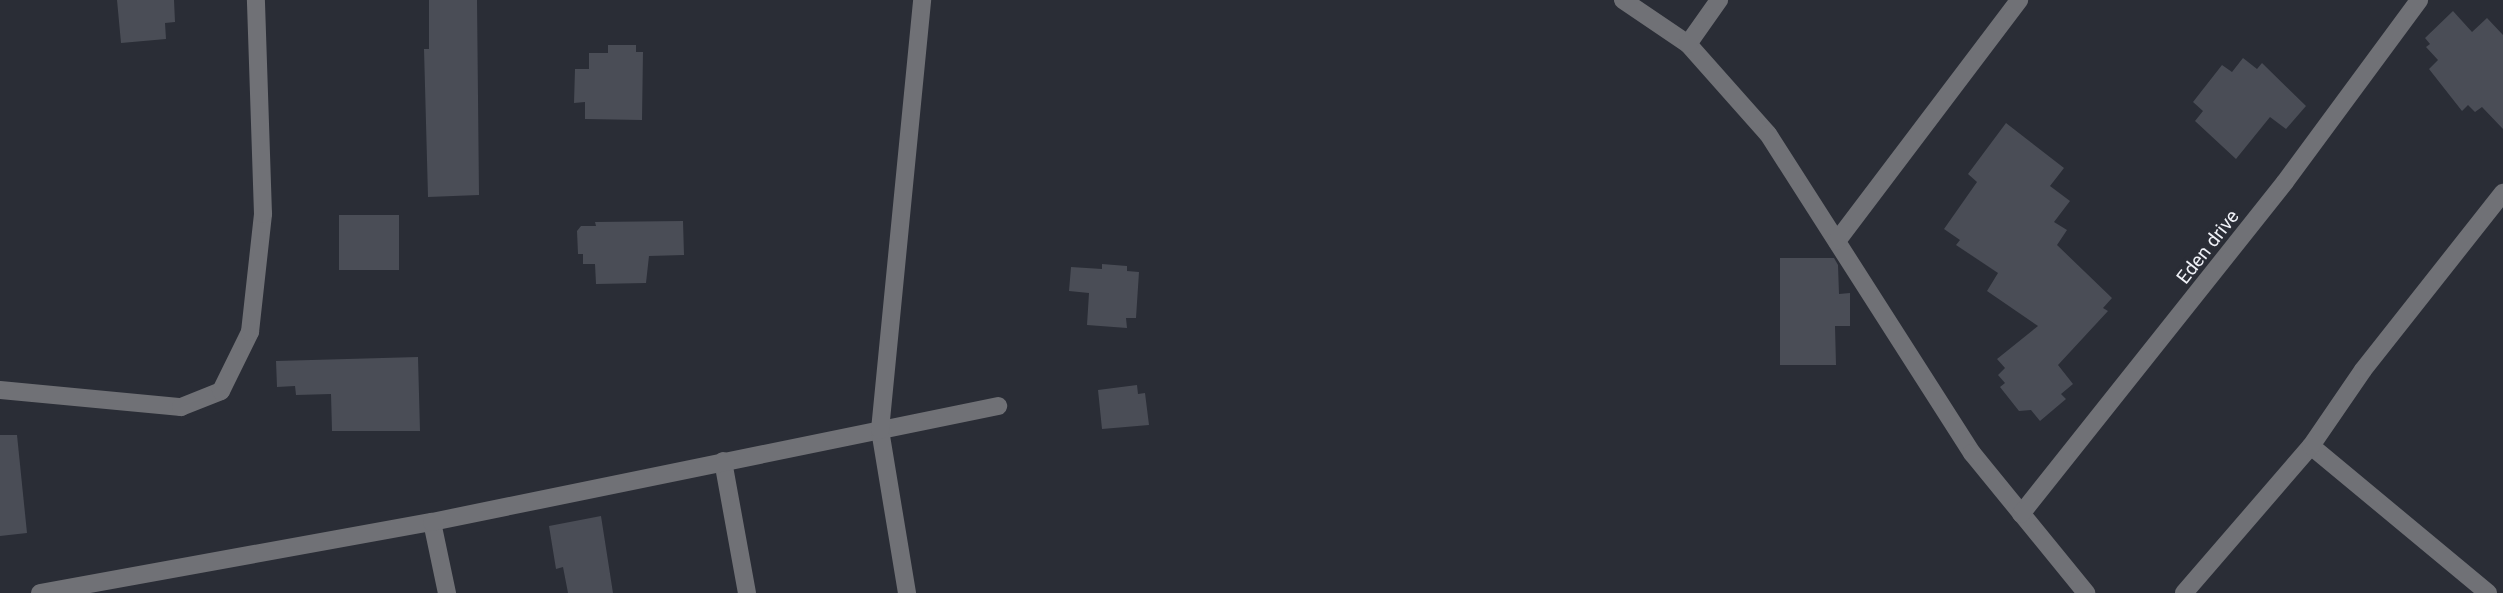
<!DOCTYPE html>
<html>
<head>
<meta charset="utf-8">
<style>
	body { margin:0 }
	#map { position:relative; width:2503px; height:593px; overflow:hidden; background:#2a2d36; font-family:Roboto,sans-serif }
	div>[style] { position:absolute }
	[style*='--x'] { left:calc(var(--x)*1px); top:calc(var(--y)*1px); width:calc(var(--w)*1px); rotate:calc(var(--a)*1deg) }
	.building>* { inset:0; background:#4a4d56; transform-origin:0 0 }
	.minor>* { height:18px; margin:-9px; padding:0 9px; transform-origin:9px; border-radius:9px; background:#707176 }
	span { translate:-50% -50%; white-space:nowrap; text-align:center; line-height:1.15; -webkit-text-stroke:7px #2a2d36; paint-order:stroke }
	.street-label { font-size:19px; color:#eff1f7 }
</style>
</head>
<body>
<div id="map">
	<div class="building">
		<div style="clip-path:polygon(117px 0,174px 0,175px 22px,165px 23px,166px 39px,121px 43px)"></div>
		<div style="clip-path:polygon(429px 0,477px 0,479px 195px,428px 197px,424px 49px,429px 49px)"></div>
		<div style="clip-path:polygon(2453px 11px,2472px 32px,2487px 18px,2503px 35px,2503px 129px,2482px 107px,2475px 112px,2468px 105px,2462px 111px,2429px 69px,2438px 60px,2426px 47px,2430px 44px,2425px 38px)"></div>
		<div style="clip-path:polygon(608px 45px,636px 45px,636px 52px,643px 52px,642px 120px,585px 119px,585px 102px,574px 103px,575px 69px,589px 69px,589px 53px,608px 53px)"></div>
		<div style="clip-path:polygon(2243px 58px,2257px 69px,2262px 63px,2306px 106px,2286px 129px,2270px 117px,2236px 159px,2195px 121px,2203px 111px,2193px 102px,2222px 65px,2232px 72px)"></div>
		<div style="clip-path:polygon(2006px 123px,2064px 168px,2050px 186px,2070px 201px,2054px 222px,2067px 230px,2057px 245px,2112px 298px,2103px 308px,2108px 311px,2058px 365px,2073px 384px,2061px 394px,2066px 399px,2040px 421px,2031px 410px,2019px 411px,2000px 387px,2005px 383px,1998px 375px,2005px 368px,1997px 359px,2038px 326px,1987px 291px,1998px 273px,1956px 245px,1960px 240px,1944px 229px,1977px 182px,1968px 174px)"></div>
		<div style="left:339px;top:215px;width:60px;height:55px"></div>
		<div style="clip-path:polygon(683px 221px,684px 255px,649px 256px,646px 283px,596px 284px,595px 264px,583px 264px,583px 254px,578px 254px,577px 231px,581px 226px,596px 226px,595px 222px)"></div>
		<div style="clip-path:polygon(1780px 258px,1834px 258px,1838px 265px,1839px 294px,1850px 293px,1850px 326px,1835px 326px,1836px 365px,1780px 365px)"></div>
		<div style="clip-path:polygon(1102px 264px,1127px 266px,1127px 271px,1139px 272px,1136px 318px,1126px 318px,1127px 328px,1087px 325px,1089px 293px,1069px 291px,1071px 267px,1102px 269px)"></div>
		<div style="clip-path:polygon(418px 357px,420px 431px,332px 431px,331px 394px,296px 395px,295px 386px,277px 387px,276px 361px)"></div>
		<div style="clip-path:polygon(1137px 385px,1138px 394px,1145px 393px,1149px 425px,1102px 429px,1098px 390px)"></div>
		<div style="clip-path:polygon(0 435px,17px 435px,27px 533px,0 536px)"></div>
		<div style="clip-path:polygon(601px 516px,613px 593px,568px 593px,563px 567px,556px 569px,549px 526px)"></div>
	</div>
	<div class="minor">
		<div style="--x:1623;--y:0;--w:78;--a:34.1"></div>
		<div style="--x:1688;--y:44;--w:120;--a:48.4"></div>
		<div style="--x:1768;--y:134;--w:379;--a:57.4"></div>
		<div style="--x:1972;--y:453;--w:181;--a:50.8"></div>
		<div style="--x:1688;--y:44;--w:54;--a:-54.8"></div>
		<div style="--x:1837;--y:241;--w:302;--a:-52.9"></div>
		<div style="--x:0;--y:390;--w:182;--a:5.4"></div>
		<div style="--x:181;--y:407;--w:43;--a:-21.8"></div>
		<div style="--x:221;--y:391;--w:66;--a:-63.8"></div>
		<div style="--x:250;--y:332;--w:119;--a:-83.7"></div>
		<div style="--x:263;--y:214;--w:214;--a:-91.9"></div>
		<div style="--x:2311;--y:446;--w:230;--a:39.7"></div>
		<div style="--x:723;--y:461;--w:134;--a:79.7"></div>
		<div style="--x:2021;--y:514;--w:424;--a:-51.5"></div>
		<div style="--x:2285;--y:182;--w:226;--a:-53.6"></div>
		<div style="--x:432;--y:522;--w:73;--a:78.1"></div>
		<div style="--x:40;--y:593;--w:398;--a:-10.3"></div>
		<div style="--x:432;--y:522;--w:578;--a:-11.58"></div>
		<div style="--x:907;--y:593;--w:165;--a:-99.4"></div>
		<div style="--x:880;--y:430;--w:432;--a:-84.4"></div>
		<div style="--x:2184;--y:593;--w:194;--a:-49.2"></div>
		<div style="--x:2311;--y:446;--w:92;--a:-55.6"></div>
		<div style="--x:2363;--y:370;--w:226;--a:-51.7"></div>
	</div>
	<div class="street-label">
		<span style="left:2208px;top:247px;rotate:-52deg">Eden drive</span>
	</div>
</div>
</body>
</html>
